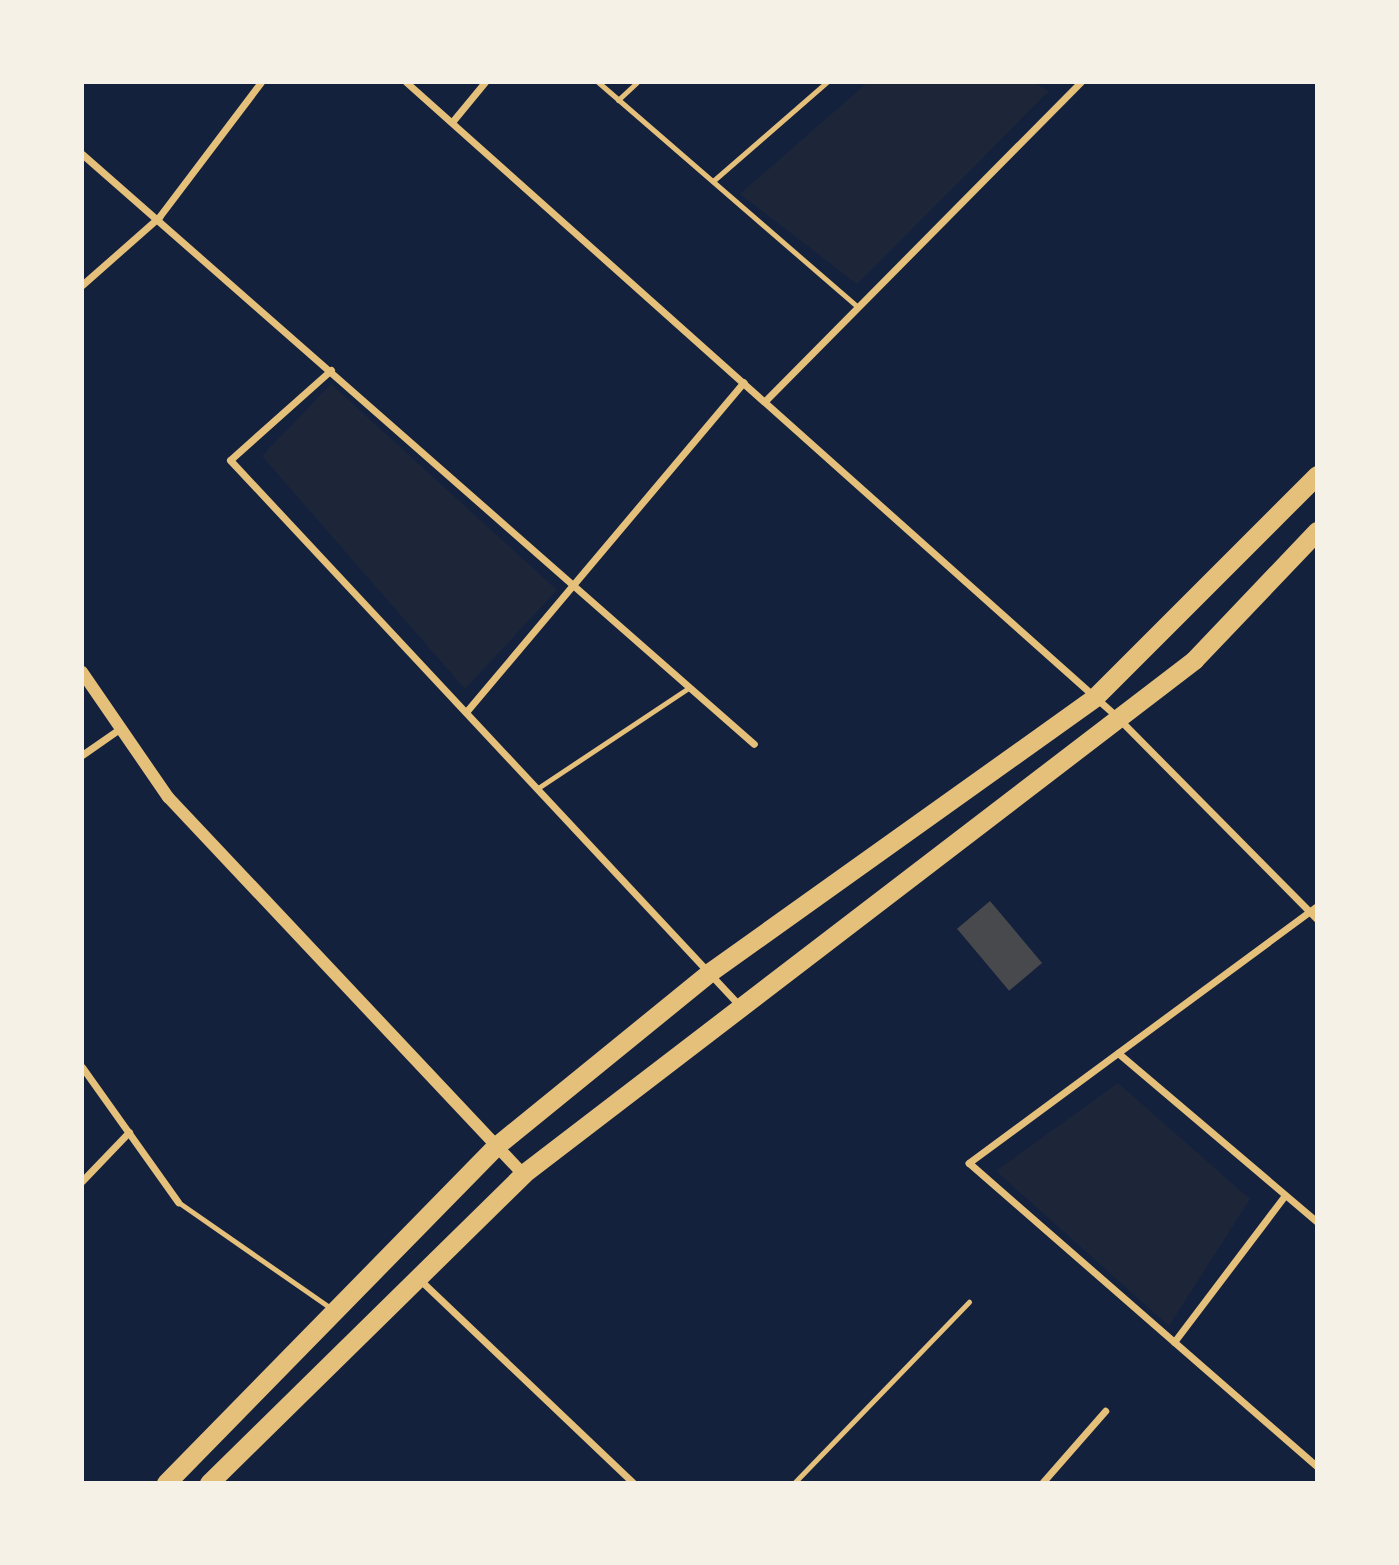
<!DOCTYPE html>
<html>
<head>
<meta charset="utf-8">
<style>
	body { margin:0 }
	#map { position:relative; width:1399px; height:1565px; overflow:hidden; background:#14213d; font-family:"PT Sans Narrow",sans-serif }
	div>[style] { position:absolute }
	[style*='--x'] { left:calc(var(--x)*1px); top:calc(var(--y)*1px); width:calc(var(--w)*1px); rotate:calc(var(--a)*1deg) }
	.green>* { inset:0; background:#1d2539 }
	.building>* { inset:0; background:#48494c; transform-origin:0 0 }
	.service>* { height:5px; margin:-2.5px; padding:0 2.5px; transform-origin:2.5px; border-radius:2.5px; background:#e5c07b }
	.minor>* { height:7px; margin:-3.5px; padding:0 3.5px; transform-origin:3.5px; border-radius:3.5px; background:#e5c07b }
	.tertiary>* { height:12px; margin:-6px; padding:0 6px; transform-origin:6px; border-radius:6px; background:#e5c07b }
	.trunk>* { height:19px; margin:-9.5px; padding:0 9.5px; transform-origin:9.5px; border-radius:9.5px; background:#e5c07b }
	span { translate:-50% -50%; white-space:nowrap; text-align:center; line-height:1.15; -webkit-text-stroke:5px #f6f1e7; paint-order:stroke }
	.frame { position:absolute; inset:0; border:84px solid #f6f1e7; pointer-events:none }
</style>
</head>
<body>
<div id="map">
	<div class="green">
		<div style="clip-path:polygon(868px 82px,1033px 82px,1049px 91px,857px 284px,740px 194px)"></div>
		<div style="clip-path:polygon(331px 384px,557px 590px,465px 689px,262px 456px)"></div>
		<div style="clip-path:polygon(1118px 1083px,1250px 1199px,1169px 1326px,996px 1171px)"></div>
	</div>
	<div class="building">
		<div style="left:990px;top:901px;width:81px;height:43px;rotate:50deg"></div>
	</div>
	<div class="service">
		<div style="--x:598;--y:82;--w:344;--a:40.9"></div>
		<div style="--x:618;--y:100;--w:26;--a:-43"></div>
		<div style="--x:713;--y:181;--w:151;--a:-41"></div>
		<div style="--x:538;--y:788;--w:182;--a:-33.6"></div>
		<div style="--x:178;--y:1202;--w:188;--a:34.8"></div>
		<div style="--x:794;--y:1483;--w:252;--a:-46"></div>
	</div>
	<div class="minor">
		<div style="--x:406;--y:82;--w:950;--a:41.76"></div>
		<div style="--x:1115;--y:715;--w:287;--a:45.3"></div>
		<div style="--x:452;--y:122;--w:52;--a:-50.5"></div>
		<div style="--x:82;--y:154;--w:894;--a:41.28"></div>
		<div style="--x:82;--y:285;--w:103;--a:-41.4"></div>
		<div style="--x:159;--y:217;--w:169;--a:-52.9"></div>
		<div style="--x:331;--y:370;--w:135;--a:138.3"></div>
		<div style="--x:230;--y:460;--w:746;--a:46.96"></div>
		<div style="--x:765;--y:401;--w:449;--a:-45.3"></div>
		<div style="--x:466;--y:712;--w:431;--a:-49.9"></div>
		<div style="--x:82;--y:755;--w:47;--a:-34.7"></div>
		<div style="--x:1317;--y:906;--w:433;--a:143.6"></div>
		<div style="--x:969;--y:1163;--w:462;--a:41.1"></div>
		<div style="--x:1118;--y:1053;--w:261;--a:40.3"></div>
		<div style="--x:82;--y:1067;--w:166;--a:54.6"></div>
		<div style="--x:82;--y:1181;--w:68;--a:-46.2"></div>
		<div style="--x:418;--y:1278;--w:297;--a:43.6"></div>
		<div style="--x:1174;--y:1342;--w:184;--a:-52.9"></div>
		<div style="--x:1042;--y:1483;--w:96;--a:-48.8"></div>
	</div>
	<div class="tertiary">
		<div style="--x:82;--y:672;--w:152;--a:55.5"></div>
		<div style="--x:168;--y:797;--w:518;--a:46.72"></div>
	</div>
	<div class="trunk">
		<div style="--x:166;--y:1483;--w:472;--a:-45.6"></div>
		<div style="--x:496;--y:1146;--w:276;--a:-39.1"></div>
		<div style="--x:710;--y:972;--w:473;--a:-35.5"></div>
		<div style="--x:1095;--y:697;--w:314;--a:-45"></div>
		<div style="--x:209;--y:1483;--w:441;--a:-44.5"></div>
		<div style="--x:523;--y:1174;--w:845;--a:-37.45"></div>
		<div style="--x:1194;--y:660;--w:178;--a:-46.4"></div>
	</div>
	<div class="frame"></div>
</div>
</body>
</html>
